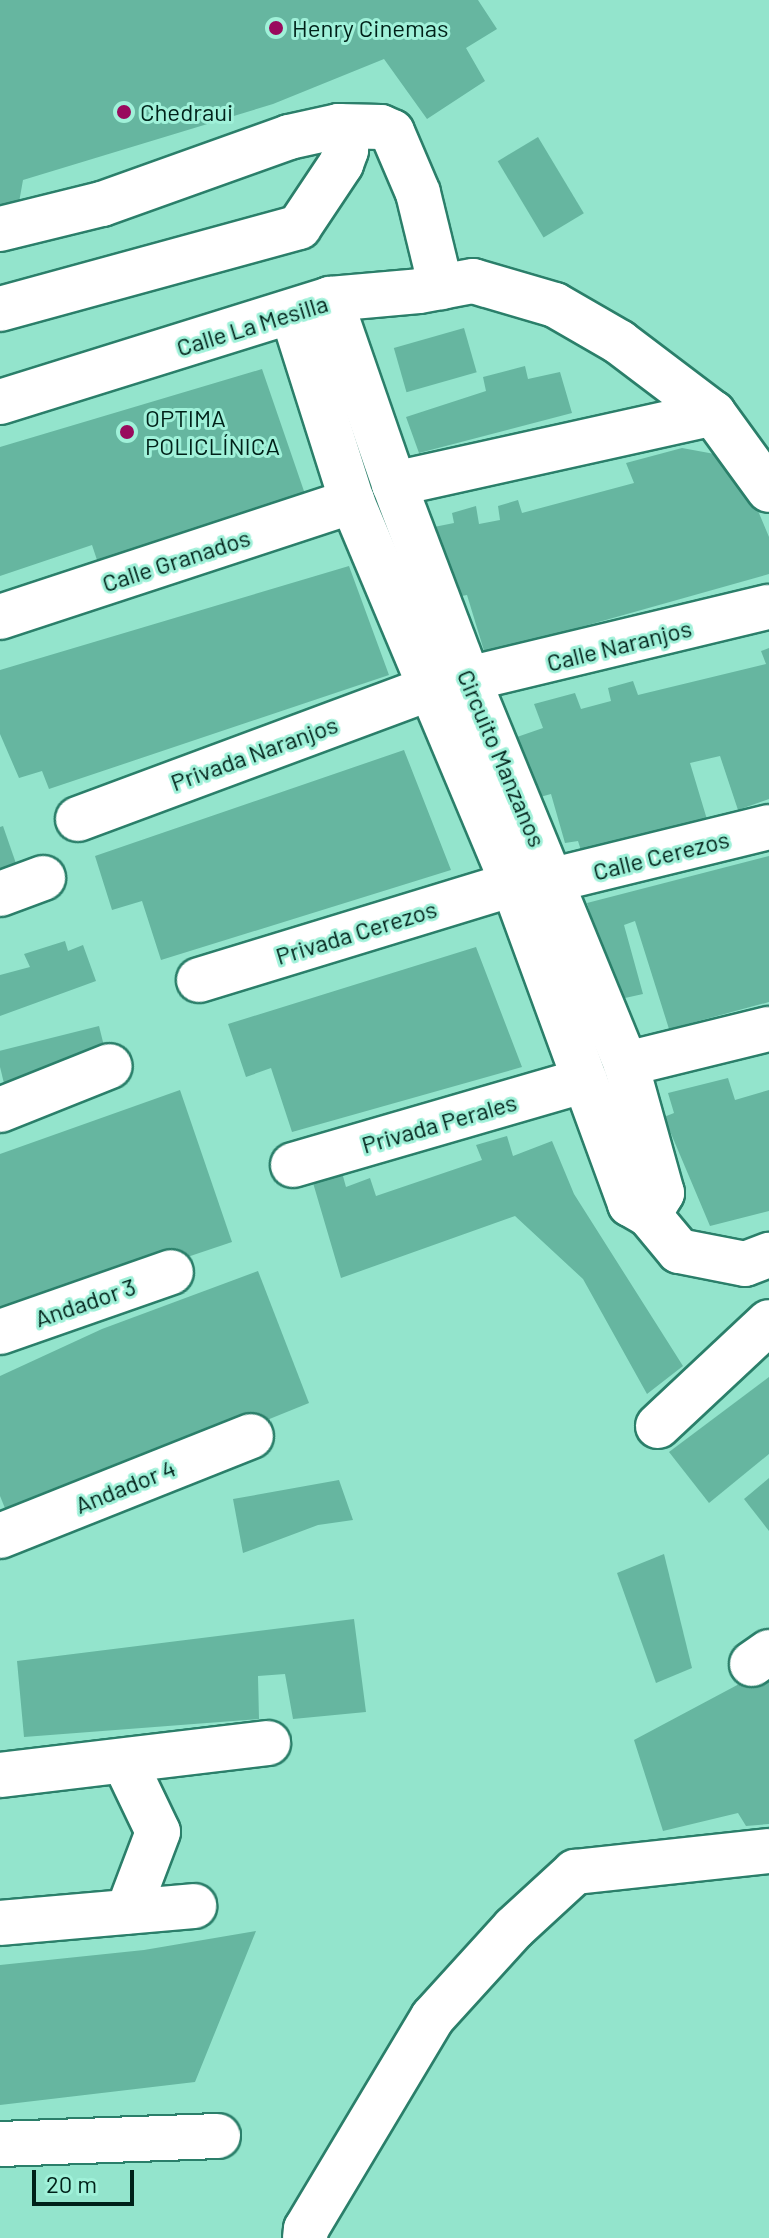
<!DOCTYPE html>
<html>
<head>
<meta charset="utf-8">
<style>
	body { margin:0 }
	#map { position:relative; width:769px; height:2238px; overflow:hidden; background:#93e4cc; font-family:Barlow,sans-serif }
	div>[style] { position:absolute }
	[style*='--x'] { left:calc(var(--x)*1px); top:calc(var(--y)*1px); width:calc(var(--w)*1px); rotate:calc(var(--a)*1deg) }
	.building>* { inset:0; background:#66b6a0; transform-origin:0 0 }
	.roads { filter:drop-shadow(2px 0 #2b7f6a) drop-shadow(-2px 0 #2b7f6a) drop-shadow(0 2px #2b7f6a) drop-shadow(0 -2px #2b7f6a) }
	.minor>* { height:44px; margin:-22px; padding:0 22px; transform-origin:22px; border-radius:22px; background:#fff }
	.dots>* { width:22px; height:22px; translate:-50% -50%; box-sizing:border-box; border:4px solid #a0f1d9; border-radius:50% }
	span { translate:-50% -50%; white-space:nowrap; text-align:center; line-height:1.15; -webkit-text-stroke:6px #a0f1d9; paint-order:stroke }
	.poi-label { font-size:24px; color:#002119 }
	.left { translate:0 -50%; text-align:left }
	.street-label { font-size:24px; color:#002119 }
	.scale { position:absolute; left:32px; top:2170px; width:102px; height:36px; box-sizing:border-box; border:4px solid #002119; border-top:0; padding-left:10px; font-size:24px; line-height:28px; white-space:nowrap; color:#002119; -webkit-text-stroke:6px #a0f1d9; paint-order:stroke }
</style>
</head>
<body>
<div id="map">
	<div class="building">
		<div style="clip-path:polygon(0 0,478px 0,497px 29px,466px 48px,485px 81px,427px 119px,384px 59px,273px 104px,23px 180px,15px 225px,0 217px)"></div>
		<div style="left:538px;top:137px;width:89px;height:47px;rotate:59deg"></div>
		<div style="left:464px;top:328px;width:46px;height:73px;rotate:74deg"></div>
		<div style="clip-path:polygon(525px 366px,528px 379px,560px 372px,572px 413px,419px 453px,406px 417px,486px 391px,483px 377px)"></div>
		<div style="clip-path:polygon(262px 369px,306px 497px,98px 563px,92px 545px,0 576px,0 447px)"></div>
		<div style="clip-path:polygon(682px 448px,720px 455px,748px 487px,769px 537px,769px 574px,485px 654px,467px 595px,456px 597px,434px 527px,454px 523px,452px 513px,476px 506px,479px 524px,500px 520px,498px 506px,518px 500px,522px 513px,634px 483px,626px 463px)"></div>
		<div style="clip-path:polygon(349px 566px,389px 675px,49px 789px,42px 771px,19px 778px,0 734px,0 670px)"></div>
		<div style="clip-path:polygon(769px 648px,769px 799px,738px 810px,720px 756px,690px 763px,712px 836px,585px 863px,578px 841px,565px 843px,551px 794px,540px 797px,517px 737px,543px 728px,534px 704px,575px 693px,581px 709px,611px 701px,608px 688px,633px 681px,638px 695px,766px 664px,761px 651px)"></div>
		<div style="clip-path:polygon(404px 750px,451px 870px,161px 960px,142px 901px,112px 910px,95px 856px)"></div>
		<div style="clip-path:polygon(3px 826px,20px 875px,0 883px,0 827px)"></div>
		<div style="clip-path:polygon(769px 856px,769px 1002px,669px 1029px,635px 921px,624px 925px,643px 994px,616px 1000px,587px 903px)"></div>
		<div style="clip-path:polygon(65px 941px,68px 951px,83px 945px,96px 981px,0 1016px,0 975px,30px 967px,24px 954px)"></div>
		<div style="clip-path:polygon(476px 947px,522px 1067px,292px 1132px,271px 1068px,246px 1077px,228px 1024px)"></div>
		<div style="left:99px;top:1026px;width:33px;height:106px;rotate:76deg"></div>
		<div style="clip-path:polygon(728px 1078px,735px 1100px,769px 1090px,769px 1211px,710px 1226px,664px 1117px,674px 1113px,668px 1093px)"></div>
		<div style="clip-path:polygon(180px 1090px,232px 1242px,0 1320px,0 1154px)"></div>
		<div style="clip-path:polygon(507px 1136px,513px 1156px,552px 1141px,574px 1194px,683px 1366px,647px 1394px,583px 1279px,515px 1216px,341px 1278px,311px 1176px,341px 1169px,346px 1187px,370px 1178px,376px 1196px,482px 1160px,476px 1145px)"></div>
		<div style="clip-path:polygon(258px 1271px,309px 1403px,11px 1523px,0 1496px,0 1376px,102px 1329px)"></div>
		<div style="clip-path:polygon(769px 1377px,769px 1454px,709px 1503px,669px 1452px)"></div>
		<div style="clip-path:polygon(769px 1478px,769px 1531px,744px 1499px)"></div>
		<div style="clip-path:polygon(339px 1480px,353px 1520px,318px 1525px,243px 1553px,233px 1499px)"></div>
		<div style="clip-path:polygon(664px 1554px,692px 1668px,656px 1683px,617px 1573px)"></div>
		<div style="clip-path:polygon(354px 1619px,366px 1712px,293px 1719px,285px 1674px,258px 1676px,259px 1719px,24px 1737px,17px 1661px)"></div>
		<div style="clip-path:polygon(769px 1668px,769px 1824px,746px 1826px,738px 1813px,663px 1831px,634px 1740px)"></div>
		<div style="clip-path:polygon(256px 1931px,195px 2082px,0 2105px,0 1965px,144px 1950px)"></div>
	</div>
	<div class="roads">
		<div class="minor">
			<div style="--x:0;--y:229;--w:105;--a:-13.8"></div>
			<div style="--x:102;--y:204;--w:199;--a:-19.7"></div>
			<div style="--x:289;--y:137;--w:51;--a:-12.4"></div>
			<div style="--x:339;--y:126;--w:42;--a:1.4"></div>
			<div style="--x:381;--y:127;--w:12;--a:24"></div>
			<div style="--x:392;--y:132;--w:66;--a:66.9"></div>
			<div style="--x:418;--y:193;--w:97;--a:76.3"></div>
			<div style="--x:330;--y:299;--w:196;--a:70.9"></div>
			<div style="--x:394;--y:484;--w:209;--a:69.2"></div>
			<div style="--x:468;--y:679;--w:416;--a:67.7"></div>
			<div style="--x:626;--y:1064;--w:134;--a:74.4"></div>
			<div style="--x:662;--y:1193;--w:26;--a:121"></div>
			<div style="--x:0;--y:309;--w:310;--a:-15.3"></div>
			<div style="--x:299;--y:227;--w:76;--a:-56.3"></div>
			<div style="--x:341;--y:164;--w:15;--a:-70"></div>
			<div style="--x:346;--y:150;--w:25;--a:-106"></div>
			<div style="--x:292;--y:312;--w:198;--a:72.4"></div>
			<div style="--x:352;--y:501;--w:415;--a:67.2"></div>
			<div style="--x:513;--y:884;--w:341;--a:69.9"></div>
			<div style="--x:630;--y:1204;--w:22;--a:30"></div>
			<div style="--x:649;--y:1215;--w:47;--a:50.2"></div>
			<div style="--x:679;--y:1251;--w:67;--a:11.1"></div>
			<div style="--x:745;--y:1264;--w:26;--a:-21"></div>
			<div style="--x:0;--y:402;--w:346;--a:-17.3"></div>
			<div style="--x:330;--y:299;--w:89;--a:-5.1"></div>
			<div style="--x:419;--y:291;--w:55;--a:-10.5"></div>
			<div style="--x:473;--y:281;--w:85;--a:16.3"></div>
			<div style="--x:555;--y:305;--w:74;--a:30"></div>
			<div style="--x:619;--y:342;--w:118;--a:37.1"></div>
			<div style="--x:713;--y:413;--w:95;--a:54"></div>
			<div style="--x:394;--y:484;--w:327;--a:-12.5"></div>
			<div style="--x:0;--y:617;--w:371;--a:-18.2"></div>
			<div style="--x:468;--y:679;--w:309;--a:-13.5"></div>
			<div style="--x:78;--y:819;--w:376;--a:-20.4"></div>
			<div style="--x:553;--y:880;--w:222;--a:-13.8"></div>
			<div style="--x:0;--y:894;--w:46;--a:-20.4"></div>
			<div style="--x:199;--y:980;--w:328;--a:-17"></div>
			<div style="--x:626;--y:1064;--w:147;--a:-13.8"></div>
			<div style="--x:0;--y:1110;--w:118;--a:-21.8"></div>
			<div style="--x:293;--y:1165;--w:304;--a:-16.2"></div>
			<div style="--x:0;--y:1332;--w:181;--a:-19.3"></div>
			<div style="--x:658;--y:1426;--w:152;--a:-43.1"></div>
			<div style="--x:0;--y:1536;--w:270;--a:-21.7"></div>
			<div style="--x:752;--y:1664;--w:21;--a:-35"></div>
			<div style="--x:125;--y:1763;--w:76;--a:64.4"></div>
			<div style="--x:158;--y:1832;--w:85;--a:110.8"></div>
			<div style="--x:0;--y:1775;--w:270;--a:-6.8"></div>
			<div style="--x:0;--y:1923;--w:195;--a:-5"></div>
			<div style="--x:0;--y:2144;--w:218;--a:-2.1"></div>
			<div style="--x:305;--y:2238;--w:9;--a:-84"></div>
			<div style="--x:306;--y:2229;--w:247;--a:-59.1"></div>
			<div style="--x:433;--y:2017;--w:120;--a:-47.7"></div>
			<div style="--x:514;--y:1928;--w:83;--a:-42.6"></div>
			<div style="--x:575;--y:1872;--w:195;--a:-6.2"></div>
		</div>
	</div>
	<div class="dots">
		<div style="left:276px;top:28px;background:#990a5d"></div>
		<div style="left:124px;top:112px;background:#990a5d"></div>
		<div style="left:127px;top:432px;background:#990a5d"></div>
	</div>
	<div class="poi-label">
		<span class="left" style="left:292px;top:28px">Henry Cinemas</span>
		<span class="left" style="left:140px;top:112px">Chedraui</span>
		<span class="left" style="left:145px;top:432px">OPTIMA<br>POLICLÍNICA</span>
	</div>
	<div class="street-label">
		<span style="left:252px;top:325px;rotate:-17deg">Calle La Mesilla</span>
		<span style="left:176px;top:560px;rotate:-18deg">Calle Granados</span>
		<span style="left:619px;top:645px;rotate:-14deg">Calle Naranjos</span>
		<span style="left:254px;top:753px;rotate:-20deg">Privada Naranjos</span>
		<span style="left:502px;top:758px;rotate:67deg">Circuito Manzanos</span>
		<span style="left:661px;top:855px;rotate:-14deg">Calle Cerezos</span>
		<span style="left:356px;top:932px;rotate:-17deg">Privada Cerezos</span>
		<span style="left:439px;top:1123px;rotate:-16deg">Privada Perales</span>
		<span style="left:85px;top:1302px;rotate:-19deg">Andador 3</span>
		<span style="left:125px;top:1486px;rotate:-22deg">Andador 4</span>
	</div>
	<div class="scale">20 m</div>
</div>
</body>
</html>
